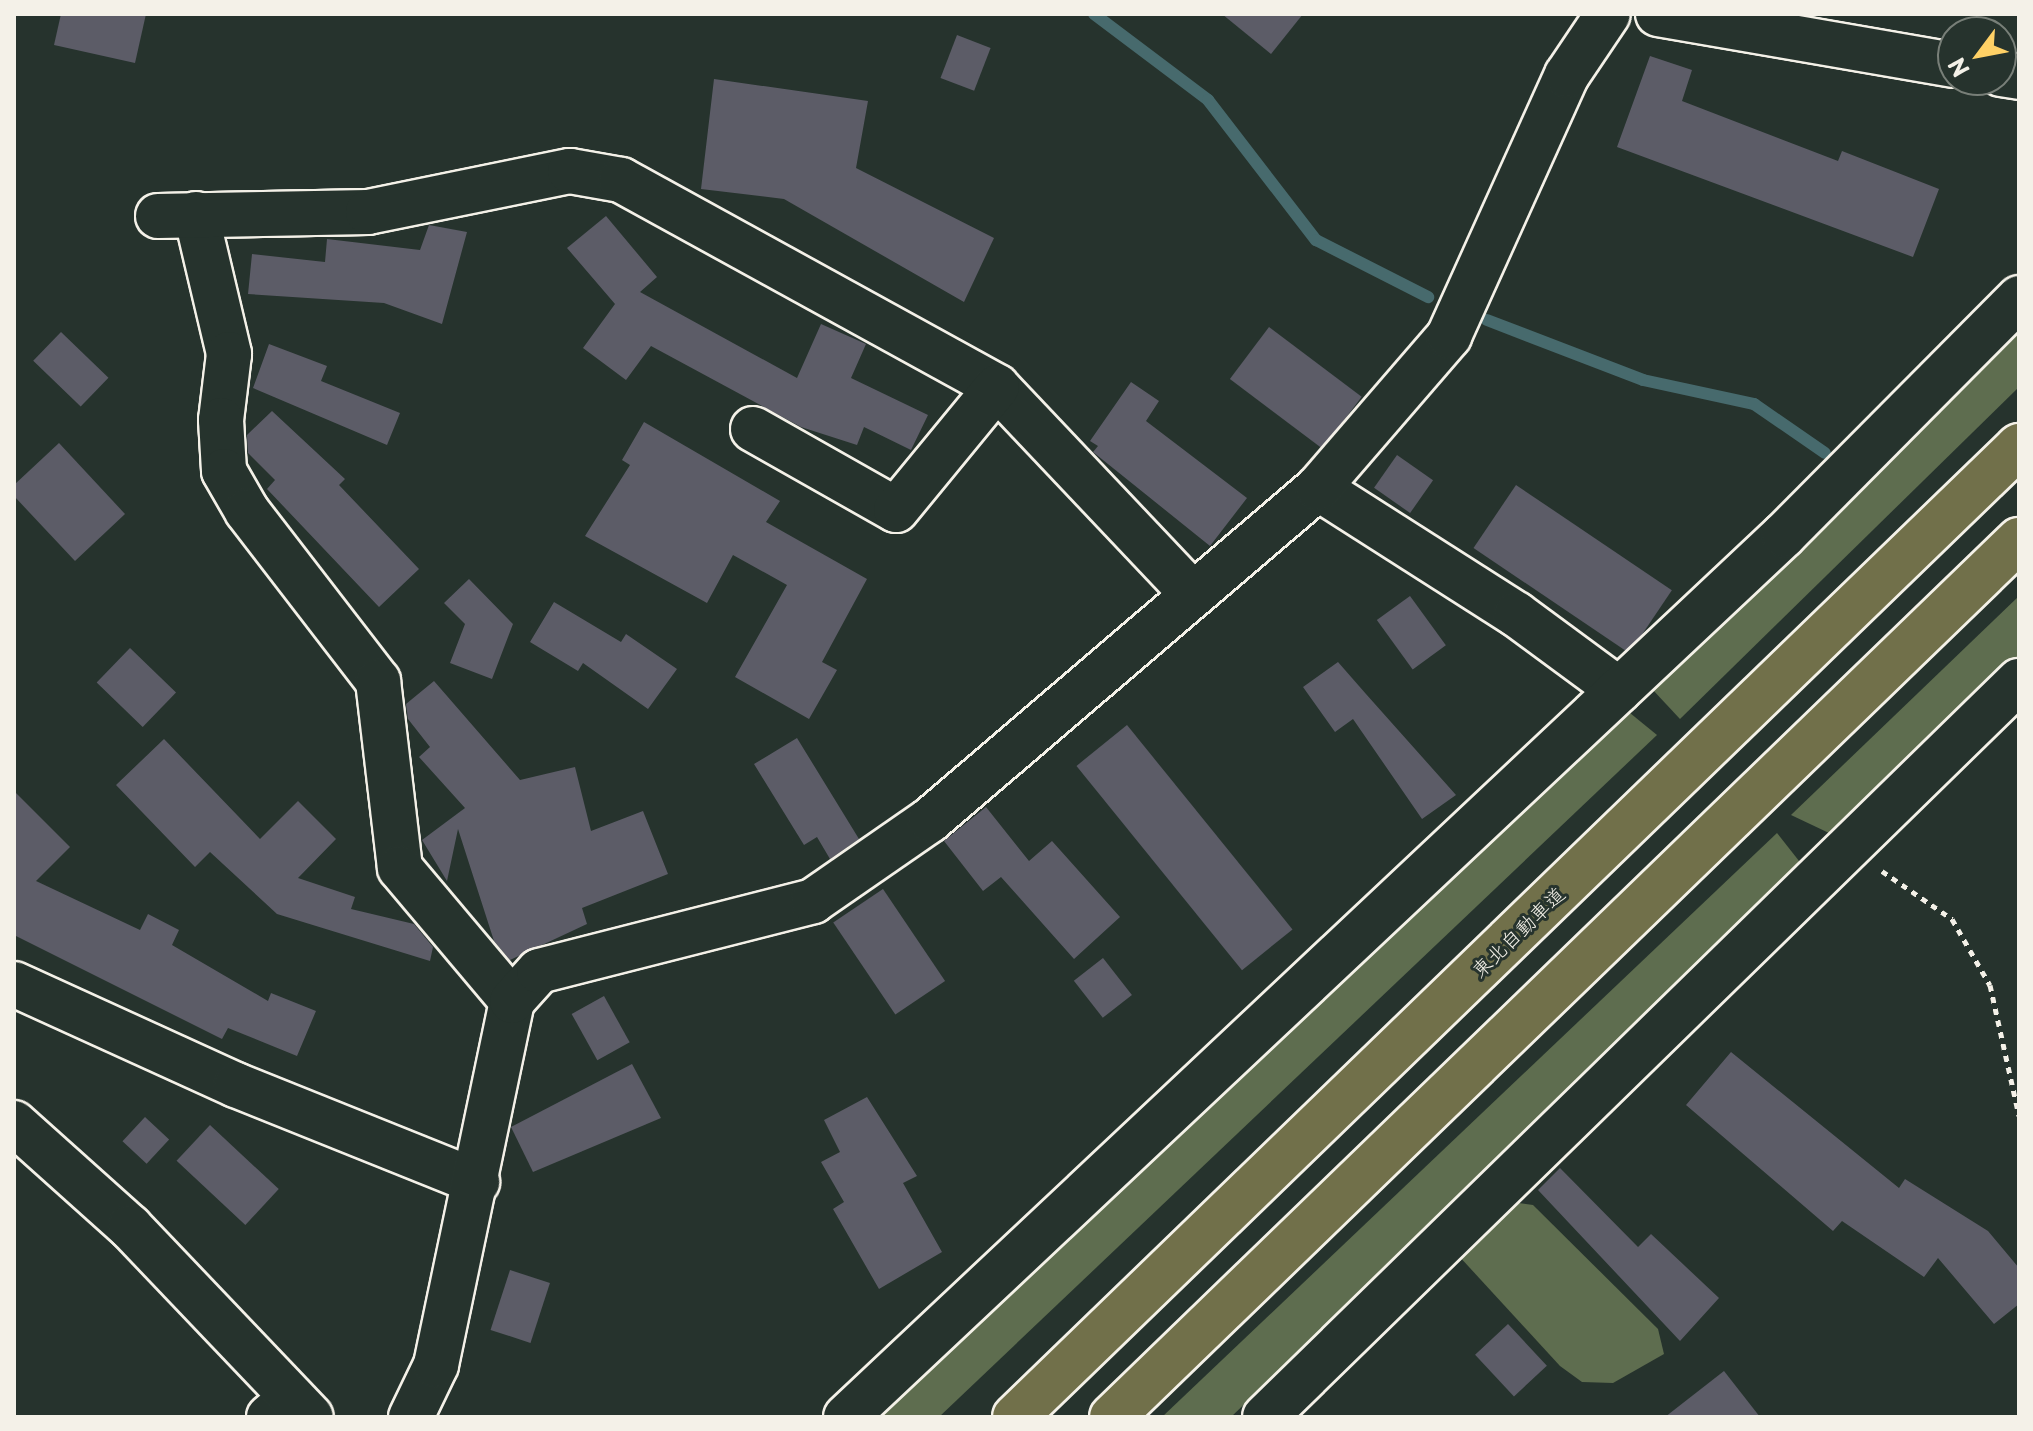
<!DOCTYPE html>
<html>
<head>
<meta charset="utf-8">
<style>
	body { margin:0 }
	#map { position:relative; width:2033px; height:1431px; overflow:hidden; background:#26332d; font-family:"Playpen Sans","Klee One",sans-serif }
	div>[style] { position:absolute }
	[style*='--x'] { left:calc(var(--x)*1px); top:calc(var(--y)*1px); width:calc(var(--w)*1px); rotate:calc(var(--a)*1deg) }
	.green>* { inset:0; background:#5e6d4f }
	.stream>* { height:12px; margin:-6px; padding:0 6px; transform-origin:6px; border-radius:6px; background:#476a6d }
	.building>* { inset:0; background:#5c5c67; transform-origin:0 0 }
	.path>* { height:5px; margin-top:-2.5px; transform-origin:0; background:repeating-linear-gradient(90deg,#f4f1e8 0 6px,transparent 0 12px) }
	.roads { filter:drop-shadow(2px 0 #f4f1e8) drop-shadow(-2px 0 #f4f1e8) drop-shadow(0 2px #f4f1e8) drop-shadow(0 -2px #f4f1e8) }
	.street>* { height:44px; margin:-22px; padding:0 22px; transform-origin:22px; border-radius:22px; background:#26332d }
	.secondary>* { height:44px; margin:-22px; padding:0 22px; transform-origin:22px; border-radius:22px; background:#26332d }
	.highway>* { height:44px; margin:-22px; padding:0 22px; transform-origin:22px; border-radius:22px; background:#71704a }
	span { translate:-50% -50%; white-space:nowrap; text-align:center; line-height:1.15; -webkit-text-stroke:6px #26332d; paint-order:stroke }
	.street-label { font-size:20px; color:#f4f1e8 }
	.frame { position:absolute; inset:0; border:16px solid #f4f1e8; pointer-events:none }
	.north { position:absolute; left:1937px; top:16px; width:80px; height:80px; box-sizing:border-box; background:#26332d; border:2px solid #787f78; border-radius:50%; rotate:238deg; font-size:22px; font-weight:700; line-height:32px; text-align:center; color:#f4f1e8 }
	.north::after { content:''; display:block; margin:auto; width:28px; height:36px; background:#ffd166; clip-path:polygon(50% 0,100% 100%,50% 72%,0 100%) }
</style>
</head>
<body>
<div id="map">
	<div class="green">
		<div style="clip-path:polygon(2019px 319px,2019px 387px,1680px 719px,1652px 689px)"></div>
		<div style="clip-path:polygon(2019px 596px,2019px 660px,1844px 827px,1829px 833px,1791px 815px)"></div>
		<div style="clip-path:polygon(1630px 713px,1657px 735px,939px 1417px,865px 1417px)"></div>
		<div style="clip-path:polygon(1777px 833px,1803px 866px,1231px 1417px,1162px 1417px)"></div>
		<div style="clip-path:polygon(1511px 1202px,1533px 1205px,1658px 1329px,1664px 1354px,1613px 1383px,1582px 1382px,1560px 1366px,1458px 1255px)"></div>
	</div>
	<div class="stream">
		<div style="--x:1094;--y:14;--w:143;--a:37"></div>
		<div style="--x:1208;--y:100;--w:177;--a:52.4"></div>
		<div style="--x:1316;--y:240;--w:126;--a:27"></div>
		<div style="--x:1487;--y:320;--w:167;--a:21"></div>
		<div style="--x:1643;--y:380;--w:114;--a:12.2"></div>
		<div style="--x:1754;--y:404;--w:86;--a:34.6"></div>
	</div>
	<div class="building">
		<div style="clip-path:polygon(61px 14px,146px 14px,135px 63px,54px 45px)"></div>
		<div style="clip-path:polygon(1222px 14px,1303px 14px,1271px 54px)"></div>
		<div style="left:957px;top:35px;width:36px;height:46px;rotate:21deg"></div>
		<div style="clip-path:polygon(1650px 56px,1692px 70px,1682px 101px,1838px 161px,1842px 151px,1939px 189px,1913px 257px,1617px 147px)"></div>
		<div style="clip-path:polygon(714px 79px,868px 101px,856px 168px,994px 238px,964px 302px,784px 199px,701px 189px)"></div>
		<div style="clip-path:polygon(606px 216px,657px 277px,640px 292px,797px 378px,821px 324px,866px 344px,851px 378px,928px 415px,911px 450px,864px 427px,857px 445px,801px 427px,651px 346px,626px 380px,583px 348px,615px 304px,567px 248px)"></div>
		<div style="clip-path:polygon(429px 225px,467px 232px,442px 324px,384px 303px,248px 294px,252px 254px,325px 262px,327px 239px,420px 250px)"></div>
		<div style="left:1269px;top:327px;width:116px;height:65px;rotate:37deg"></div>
		<div style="left:61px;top:332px;width:66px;height:40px;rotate:44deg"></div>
		<div style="clip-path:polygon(269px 344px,327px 366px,321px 381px,400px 413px,387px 445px,253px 388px)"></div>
		<div style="clip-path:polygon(1131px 382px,1159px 401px,1146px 421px,1247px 498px,1210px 546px,1093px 452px,1098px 446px,1090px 441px)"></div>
		<div style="clip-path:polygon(272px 411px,345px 479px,339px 485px,419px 569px,379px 607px,267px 489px,275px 480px,248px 453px,247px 435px)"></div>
		<div style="clip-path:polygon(644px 422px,780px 501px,766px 522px,867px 579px,822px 662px,837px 670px,809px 719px,735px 677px,787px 585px,733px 555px,707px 603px,585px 536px,630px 465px,622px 460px)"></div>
		<div style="clip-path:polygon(59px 443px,125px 514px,75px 561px,14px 496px,14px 485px)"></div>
		<div style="left:1397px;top:455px;width:44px;height:40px;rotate:35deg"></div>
		<div style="left:1516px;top:485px;width:188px;height:76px;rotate:34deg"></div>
		<div style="clip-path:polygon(469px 579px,513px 624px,492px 679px,450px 663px,465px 624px,444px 603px)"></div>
		<div style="left:1410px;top:596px;width:61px;height:41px;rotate:54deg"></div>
		<div style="clip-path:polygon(554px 602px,621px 642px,626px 634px,677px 669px,648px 709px,583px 663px,578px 671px,530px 642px)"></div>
		<div style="left:130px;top:648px;width:64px;height:48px;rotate:44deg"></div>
		<div style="clip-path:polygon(1338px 662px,1366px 694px,1456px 795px,1422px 819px,1353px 719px,1335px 732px,1303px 687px)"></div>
		<div style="clip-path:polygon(434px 681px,520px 780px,575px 767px,591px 831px,643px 811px,668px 874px,582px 908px,587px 924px,510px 960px,494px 941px,458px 829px,447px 881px,422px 840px,465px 808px,419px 757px,430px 747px,408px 719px,406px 704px)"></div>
		<div style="left:1127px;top:725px;width:263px;height:65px;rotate:51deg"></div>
		<div style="clip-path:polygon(797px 738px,859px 839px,830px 859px,817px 837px,804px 845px,754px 764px)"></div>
		<div style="clip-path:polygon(164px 739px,260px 839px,298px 801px,336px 839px,298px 878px,355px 897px,351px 909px,414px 924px,433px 947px,430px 961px,277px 914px,210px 852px,195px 867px,116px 785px)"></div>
		<div style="clip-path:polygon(14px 791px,70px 847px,36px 881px,140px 930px,148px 914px,179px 930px,172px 945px,268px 1001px,271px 993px,316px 1011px,297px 1056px,228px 1028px,222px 1039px,14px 935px)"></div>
		<div style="clip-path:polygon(986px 807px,1029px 861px,1052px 841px,1120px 917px,1074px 959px,1001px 877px,983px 891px,944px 841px)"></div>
		<div style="left:883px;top:889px;width:111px;height:60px;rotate:56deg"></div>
		<div style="left:1103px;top:958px;width:47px;height:37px;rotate:52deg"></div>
		<div style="left:604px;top:996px;width:53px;height:37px;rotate:61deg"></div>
		<div style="clip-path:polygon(1731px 1052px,1899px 1188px,1905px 1179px,1988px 1231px,2019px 1268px,2019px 1304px,1994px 1324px,1938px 1258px,1924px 1277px,1842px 1221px,1833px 1231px,1686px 1105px)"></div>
		<div style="clip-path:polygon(632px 1064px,661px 1118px,533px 1172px,511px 1127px)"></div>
		<div style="clip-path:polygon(867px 1097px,917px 1176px,903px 1183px,942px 1252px,879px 1289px,833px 1209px,844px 1202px,821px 1162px,840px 1152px,824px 1120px)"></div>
		<div style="left:145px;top:1117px;width:33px;height:33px;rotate:43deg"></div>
		<div style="left:210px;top:1125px;width:94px;height:49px;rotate:43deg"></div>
		<div style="clip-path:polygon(1560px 1168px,1638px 1247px,1651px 1234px,1719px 1298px,1680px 1341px,1538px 1190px)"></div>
		<div style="left:510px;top:1270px;width:42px;height:63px;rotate:18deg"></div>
		<div style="left:1508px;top:1324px;width:57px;height:45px;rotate:47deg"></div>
		<div style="clip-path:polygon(1724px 1371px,1760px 1417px,1665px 1417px)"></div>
	</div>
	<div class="path">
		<div style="--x:1882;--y:871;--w:85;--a:34.4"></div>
		<div style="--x:1952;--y:919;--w:76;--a:60.1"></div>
		<div style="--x:1990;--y:985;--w:134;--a:77.5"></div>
	</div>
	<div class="roads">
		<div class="street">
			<div style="--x:1658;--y:14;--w:299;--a:9.8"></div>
			<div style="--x:2001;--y:74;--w:18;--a:9"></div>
			<div style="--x:196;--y:214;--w:144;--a:76.7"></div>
			<div style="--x:229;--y:354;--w:66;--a:96.9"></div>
			<div style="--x:221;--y:420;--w:51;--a:86.6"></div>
			<div style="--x:224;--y:471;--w:46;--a:60.1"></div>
			<div style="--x:247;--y:511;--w:215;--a:52.4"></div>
			<div style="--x:378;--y:681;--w:188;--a:83.3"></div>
			<div style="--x:400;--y:868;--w:174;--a:49.9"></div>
			<div style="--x:158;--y:216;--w:210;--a:-1.1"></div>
			<div style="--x:368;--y:212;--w:206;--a:-11.5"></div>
			<div style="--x:570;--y:171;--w:52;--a:10"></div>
			<div style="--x:621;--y:180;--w:429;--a:28.8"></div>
			<div style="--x:997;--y:387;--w:284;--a:46.6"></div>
			<div style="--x:753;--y:429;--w:164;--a:29.5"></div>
			<div style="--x:896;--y:510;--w:159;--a:-50.6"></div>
			<div style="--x:1318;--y:488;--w:235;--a:32.5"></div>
			<div style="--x:1516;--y:614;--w:128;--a:36.4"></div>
			<div style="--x:14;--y:984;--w:244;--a:24.5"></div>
			<div style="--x:236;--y:1085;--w:260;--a:21.9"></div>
			<div style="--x:269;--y:1417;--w:30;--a:-40"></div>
			<div style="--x:411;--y:1417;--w:58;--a:-64.3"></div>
			<div style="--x:436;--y:1365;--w:372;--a:-78.2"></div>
			<div style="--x:512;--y:1001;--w:40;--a:-48"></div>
			<div style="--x:539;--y:971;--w:283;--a:-14.3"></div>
			<div style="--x:813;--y:901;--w:142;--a:-34.7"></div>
			<div style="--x:930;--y:820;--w:511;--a:-40.55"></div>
			<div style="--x:1318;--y:488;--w:201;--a:-49.2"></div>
			<div style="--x:1449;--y:336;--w:286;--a:-65.7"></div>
			<div style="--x:1567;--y:75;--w:73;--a:-56.1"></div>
			<div style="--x:846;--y:1417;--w:1288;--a:-43.24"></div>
			<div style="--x:1784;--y:535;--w:334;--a:-45.2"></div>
			<div style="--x:1265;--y:1417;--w:1054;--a:-44.31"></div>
		</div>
		<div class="secondary">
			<div style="--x:14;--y:1123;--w:156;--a:41.9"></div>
			<div style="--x:130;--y:1227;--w:262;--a:46.4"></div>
		</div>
		<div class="highway">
			<div style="--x:1015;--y:1417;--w:1397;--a:-44.04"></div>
			<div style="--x:1112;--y:1417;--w:1262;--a:-44.04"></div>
		</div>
	</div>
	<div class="street-label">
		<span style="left:1518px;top:932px;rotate:-44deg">東北自動車道</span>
	</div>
	<div class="frame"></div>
	<div class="north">N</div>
</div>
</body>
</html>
